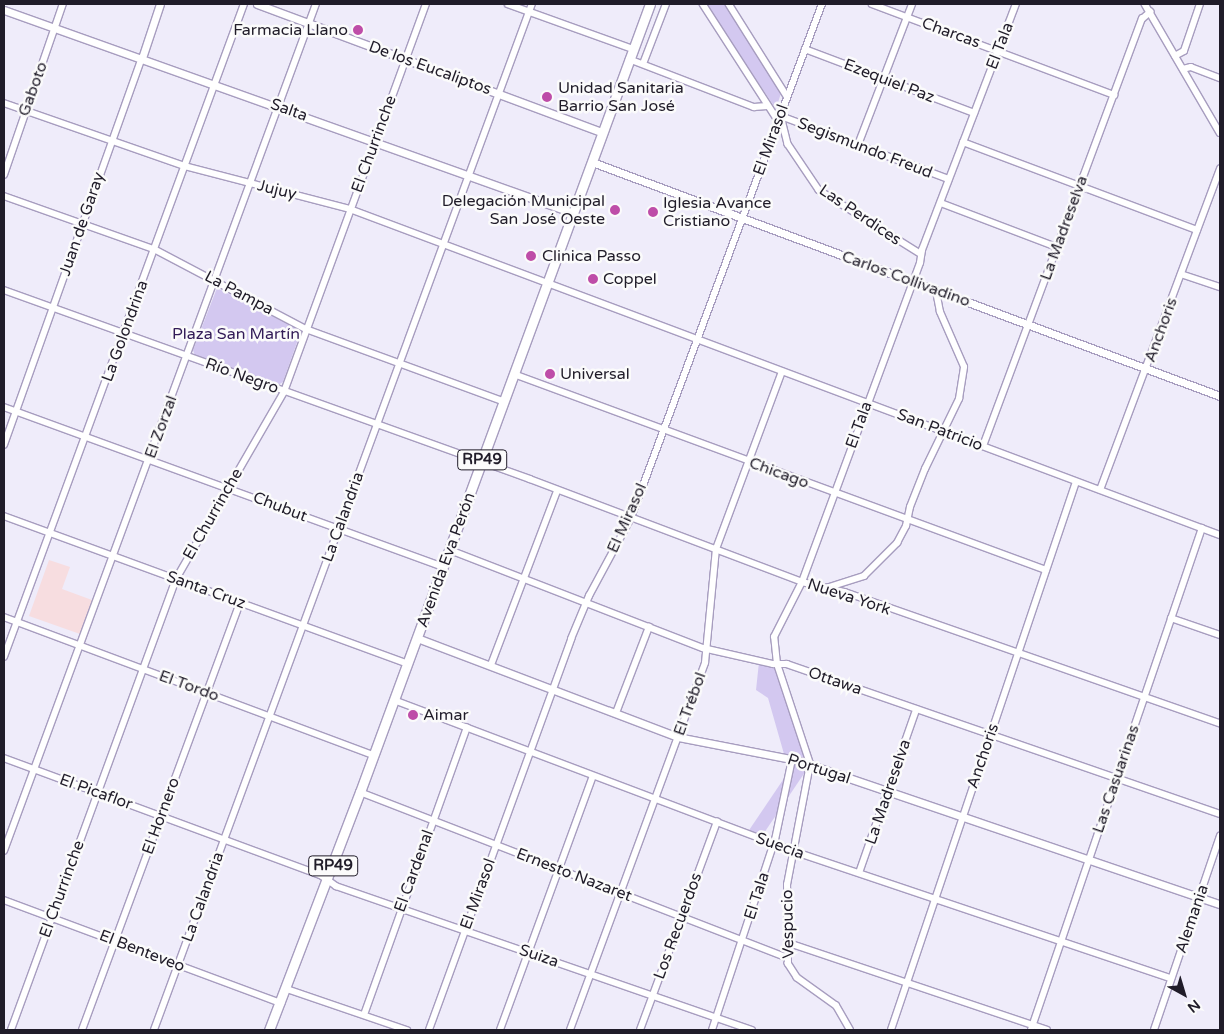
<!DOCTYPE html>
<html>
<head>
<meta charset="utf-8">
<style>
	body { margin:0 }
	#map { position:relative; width:1224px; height:1034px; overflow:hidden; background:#efecfa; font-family:"Varela Round",sans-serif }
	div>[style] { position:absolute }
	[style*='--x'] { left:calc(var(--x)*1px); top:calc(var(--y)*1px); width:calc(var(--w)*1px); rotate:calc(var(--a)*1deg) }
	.education>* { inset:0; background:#f7dde0 }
	.green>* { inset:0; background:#d3c8f0; transform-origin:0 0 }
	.roads { filter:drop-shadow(1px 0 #a79dbf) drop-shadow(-1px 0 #a79dbf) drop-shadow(0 1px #a79dbf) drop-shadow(0 -1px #a79dbf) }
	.minor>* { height:5.5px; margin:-2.75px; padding:0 2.75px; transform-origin:2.75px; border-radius:2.75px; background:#fff }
	.tertiary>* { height:7px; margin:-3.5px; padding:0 3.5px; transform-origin:3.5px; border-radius:3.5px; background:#fff }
	.primary>* { height:9px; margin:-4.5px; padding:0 4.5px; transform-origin:4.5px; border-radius:4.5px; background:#fff }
	.dots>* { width:14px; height:14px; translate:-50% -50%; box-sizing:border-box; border:2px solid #fbfbfb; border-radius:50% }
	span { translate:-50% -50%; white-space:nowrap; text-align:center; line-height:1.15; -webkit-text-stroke:5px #fbfbfb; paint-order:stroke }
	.shield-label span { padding:1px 4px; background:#fbfbfb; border:1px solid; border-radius:4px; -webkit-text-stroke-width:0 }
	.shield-label { font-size:15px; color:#201c29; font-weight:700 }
	.poi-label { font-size:16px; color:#201c29 }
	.right { translate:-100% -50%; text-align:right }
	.left { translate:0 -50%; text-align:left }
	.street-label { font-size:16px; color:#201c29 }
	.park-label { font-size:16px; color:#321b57 }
	.frame { position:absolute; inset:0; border:5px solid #201c29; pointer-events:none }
	.north { position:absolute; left:1159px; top:969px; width:50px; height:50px; -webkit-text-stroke:4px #fbfbfb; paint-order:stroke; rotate:141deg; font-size:14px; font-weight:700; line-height:20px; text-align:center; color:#201c29 }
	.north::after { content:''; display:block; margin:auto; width:18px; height:22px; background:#201c29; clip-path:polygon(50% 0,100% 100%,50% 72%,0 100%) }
</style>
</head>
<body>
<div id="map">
	<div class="education">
		<div style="clip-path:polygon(49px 560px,70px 567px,62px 589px,92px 600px,80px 634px,29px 616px)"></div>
	</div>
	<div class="green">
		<div style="clip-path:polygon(705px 4px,725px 4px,781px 93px,776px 109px)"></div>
		<div style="clip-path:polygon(217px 288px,298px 329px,300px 334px,283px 382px,278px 385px,195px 356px,193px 350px)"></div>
		<div style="clip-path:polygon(759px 662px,775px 667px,806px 759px,784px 754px,768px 698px,756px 690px)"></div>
		<div style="left:795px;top:762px;width:14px;height:82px;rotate:34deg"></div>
	</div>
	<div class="roads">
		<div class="minor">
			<div style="--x:508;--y:4;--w:133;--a:19.8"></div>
			<div style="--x:703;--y:4;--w:140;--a:57.2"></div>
			<div style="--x:729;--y:4;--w:109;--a:57.8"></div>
			<div style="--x:872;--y:4;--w:259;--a:20.6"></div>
			<div style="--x:1145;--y:4;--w:149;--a:59.8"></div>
			<div style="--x:805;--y:49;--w:181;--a:20.7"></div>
			<div style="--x:1175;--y:56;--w:10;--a:-29"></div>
			<div style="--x:1184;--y:51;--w:50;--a:-71.2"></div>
			<div style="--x:629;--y:59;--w:134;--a:21"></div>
			<div style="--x:754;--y:107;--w:13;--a:-4"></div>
			<div style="--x:643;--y:64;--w:64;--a:-69"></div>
			<div style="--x:1183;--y:69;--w:8;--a:-14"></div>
			<div style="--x:1191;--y:67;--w:31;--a:21"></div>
			<div style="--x:4;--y:103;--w:192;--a:19.2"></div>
			<div style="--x:185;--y:166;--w:171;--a:14.6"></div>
			<div style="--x:350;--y:209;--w:929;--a:20.54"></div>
			<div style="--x:781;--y:116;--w:29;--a:76"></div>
			<div style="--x:788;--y:144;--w:55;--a:56"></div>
			<div style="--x:819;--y:190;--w:120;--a:32.1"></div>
			<div style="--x:781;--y:116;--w:179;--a:20.6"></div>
			<div style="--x:963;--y:142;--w:250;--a:20.6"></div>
			<div style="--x:858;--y:145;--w:151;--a:-69"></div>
			<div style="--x:4;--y:175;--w:181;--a:-71"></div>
			<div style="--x:4;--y:196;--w:159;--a:19.5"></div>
			<div style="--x:154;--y:249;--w:172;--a:27.8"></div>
			<div style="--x:306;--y:329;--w:210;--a:20.1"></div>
			<div style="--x:941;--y:203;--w:124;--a:20.8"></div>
			<div style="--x:1181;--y:274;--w:41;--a:18.4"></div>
			<div style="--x:4;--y:290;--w:559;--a:19.76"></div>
			<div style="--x:530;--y:479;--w:291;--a:20.7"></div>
			<div style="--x:802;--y:582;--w:44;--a:13.1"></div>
			<div style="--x:845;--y:592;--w:397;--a:19.3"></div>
			<div style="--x:514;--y:374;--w:567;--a:20.22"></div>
			<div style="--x:4;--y:407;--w:467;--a:20"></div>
			<div style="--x:4;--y:445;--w:411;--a:-70.4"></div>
			<div style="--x:983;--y:446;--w:456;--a:-69.6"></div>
			<div style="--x:1142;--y:19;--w:11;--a:-41"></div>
			<div style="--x:1100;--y:490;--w:343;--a:-69.5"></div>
			<div style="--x:4;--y:516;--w:430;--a:20.1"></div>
			<div style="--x:450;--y:550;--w:271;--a:21.2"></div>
			<div style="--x:703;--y:648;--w:72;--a:12.9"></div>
			<div style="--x:773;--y:664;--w:14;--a:0"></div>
			<div style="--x:787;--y:664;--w:458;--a:19.1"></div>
			<div style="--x:823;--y:589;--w:43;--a:-17.6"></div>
			<div style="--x:864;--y:576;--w:47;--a:-45"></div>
			<div style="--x:897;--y:543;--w:19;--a:-62"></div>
			<div style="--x:906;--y:526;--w:19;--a:-78"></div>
			<div style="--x:910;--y:507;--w:41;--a:-68.5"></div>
			<div style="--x:925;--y:469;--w:78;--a:-64.1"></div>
			<div style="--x:959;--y:399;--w:32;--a:-81"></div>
			<div style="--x:964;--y:367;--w:60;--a:-113.6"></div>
			<div style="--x:940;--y:312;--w:21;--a:-101"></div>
			<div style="--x:4;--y:617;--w:395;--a:20.5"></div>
			<div style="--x:1171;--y:618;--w:52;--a:19.1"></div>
			<div style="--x:4;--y:657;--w:696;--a:-69.82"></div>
			<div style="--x:491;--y:665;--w:186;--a:-69.2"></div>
			<div style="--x:394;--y:700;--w:427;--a:20.7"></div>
			<div style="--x:793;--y:851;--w:399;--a:18.6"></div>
			<div style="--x:616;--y:713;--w:92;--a:-69"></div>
			<div style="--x:4;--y:758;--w:338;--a:20.3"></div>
			<div style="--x:321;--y:875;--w:19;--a:36"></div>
			<div style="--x:336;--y:886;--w:440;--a:19.1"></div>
			<div style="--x:360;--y:792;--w:458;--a:21.2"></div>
			<div style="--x:4;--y:851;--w:903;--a:-69.78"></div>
			<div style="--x:859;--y:873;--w:173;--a:-70.7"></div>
			<div style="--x:4;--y:900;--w:296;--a:20.4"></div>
			<div style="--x:789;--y:943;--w:272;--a:18.6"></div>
			<div style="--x:287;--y:989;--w:127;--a:18.9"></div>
			<div style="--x:364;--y:1015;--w:305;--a:-70.3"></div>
			<div style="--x:11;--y:1030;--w:480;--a:-69.9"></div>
			<div style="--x:176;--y:579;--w:216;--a:-60"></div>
			<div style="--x:284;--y:392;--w:413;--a:-69.9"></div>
			<div style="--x:82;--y:1030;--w:455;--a:-69.7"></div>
			<div style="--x:154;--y:1030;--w:1093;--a:-69.78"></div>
			<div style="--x:429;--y:1030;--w:416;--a:-70"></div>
			<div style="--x:571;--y:639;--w:47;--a:-67.3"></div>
			<div style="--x:589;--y:596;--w:89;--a:-61.7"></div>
			<div style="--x:631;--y:518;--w:548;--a:-69.62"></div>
			<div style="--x:500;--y:1030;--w:270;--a:-69.9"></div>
			<div style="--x:570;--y:1030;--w:391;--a:-69.8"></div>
			<div style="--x:705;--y:663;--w:115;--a:-84.5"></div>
			<div style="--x:716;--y:549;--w:189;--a:-69.6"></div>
			<div style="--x:640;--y:1030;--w:222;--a:-69.7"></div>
			<div style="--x:712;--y:1030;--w:200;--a:-71.7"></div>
			<div style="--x:775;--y:840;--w:83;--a:-78.1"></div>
			<div style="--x:850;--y:1030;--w:28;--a:-120"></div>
			<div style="--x:836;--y:1006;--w:48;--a:-144.3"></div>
			<div style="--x:797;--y:978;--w:17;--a:-123"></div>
			<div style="--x:788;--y:964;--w:79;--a:-90.7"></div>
			<div style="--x:787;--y:885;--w:123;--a:-79.2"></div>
			<div style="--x:810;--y:764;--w:105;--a:-108.3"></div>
			<div style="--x:777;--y:664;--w:27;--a:-96"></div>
			<div style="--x:774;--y:637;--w:62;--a:-63"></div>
			<div style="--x:802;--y:582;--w:340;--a:-69.7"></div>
			<div style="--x:920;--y:263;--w:13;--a:-81"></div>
			<div style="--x:922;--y:250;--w:263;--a:-69.1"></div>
			<div style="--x:891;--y:1030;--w:578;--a:-71.35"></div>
			<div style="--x:1031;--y:1030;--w:530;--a:-71.19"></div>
			<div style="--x:1154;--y:1030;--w:205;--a:-71.2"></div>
		</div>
		<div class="tertiary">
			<div style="--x:257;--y:4;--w:369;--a:20.4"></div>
			<div style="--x:4;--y:10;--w:604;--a:19.63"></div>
			<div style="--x:142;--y:58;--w:57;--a:-71.6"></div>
			<div style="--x:592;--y:162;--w:670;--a:20.44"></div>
			<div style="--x:417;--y:638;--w:279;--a:20.8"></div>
			<div style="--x:678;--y:737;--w:120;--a:11"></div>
			<div style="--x:796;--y:760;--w:448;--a:18.8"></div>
		</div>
		<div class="primary">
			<div style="--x:269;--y:1030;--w:255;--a:-69.1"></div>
			<div style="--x:360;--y:792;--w:840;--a:-69.8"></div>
		</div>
	</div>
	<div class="dots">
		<div style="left:358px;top:30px;background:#be4da8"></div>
		<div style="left:547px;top:97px;background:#be4da8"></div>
		<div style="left:615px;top:210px;background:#be4da8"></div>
		<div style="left:653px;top:212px;background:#be4da8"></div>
		<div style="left:531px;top:256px;background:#be4da8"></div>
		<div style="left:593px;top:279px;background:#be4da8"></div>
		<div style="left:550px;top:374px;background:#be4da8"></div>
		<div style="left:413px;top:715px;background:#be4da8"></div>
	</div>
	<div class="shield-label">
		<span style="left:482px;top:460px">RP49</span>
		<span style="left:333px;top:866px">RP49</span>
	</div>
	<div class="poi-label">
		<span class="right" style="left:348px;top:30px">Farmacia Llano</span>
		<span class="left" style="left:558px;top:97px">Unidad Sanitaria<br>Barrio San José</span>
		<span class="right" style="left:605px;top:210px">Delegación Municipal<br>San José Oeste</span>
		<span class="left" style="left:663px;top:212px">Iglesia Avance<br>Cristiano</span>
		<span class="left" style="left:542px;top:256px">Clinica Passo</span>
		<span class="left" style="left:603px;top:279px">Coppel</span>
		<span class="left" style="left:560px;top:374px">Universal</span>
		<span class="left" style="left:423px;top:715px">Aimar</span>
	</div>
	<div class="street-label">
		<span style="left:951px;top:33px;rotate:20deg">Charcas</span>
		<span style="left:1000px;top:46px;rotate:-69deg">El Tala</span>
		<span style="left:430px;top:68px;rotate:20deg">De los Eucaliptos</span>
		<span style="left:889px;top:81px;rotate:21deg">Ezequiel Paz</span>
		<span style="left:33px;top:89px;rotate:-70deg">Gaboto</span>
		<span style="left:289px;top:110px;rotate:20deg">Salta</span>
		<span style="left:771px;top:140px;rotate:-70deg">El Mirasol</span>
		<span style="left:374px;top:144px;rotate:-70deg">El Churrinche</span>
		<span style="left:865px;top:148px;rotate:21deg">Segismundo Freud</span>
		<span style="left:277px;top:190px;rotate:14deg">Jujuy</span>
		<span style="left:860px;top:215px;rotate:34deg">Las Perdices</span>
		<span style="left:82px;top:224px;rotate:-71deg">Juan de Garay</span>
		<span style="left:1064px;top:228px;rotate:-70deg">La Madreselva</span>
		<span style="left:906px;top:279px;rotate:20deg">Carlos Collivadino</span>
		<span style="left:239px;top:293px;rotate:28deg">La Pampa</span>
		<span style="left:1161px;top:330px;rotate:-70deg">Anchoris</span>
		<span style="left:125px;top:331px;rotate:-70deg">La Golondrina</span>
		<span style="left:242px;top:376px;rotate:20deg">Río Negro</span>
		<span style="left:859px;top:425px;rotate:-70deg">El Tala</span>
		<span style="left:161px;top:427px;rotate:-70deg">El Zorzal</span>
		<span style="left:940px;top:430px;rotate:21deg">San Patricio</span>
		<span style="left:779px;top:473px;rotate:20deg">Chicago</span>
		<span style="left:280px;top:507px;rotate:21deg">Chubut</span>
		<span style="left:213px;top:514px;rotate:-60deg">El Churrinche</span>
		<span style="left:343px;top:517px;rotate:-70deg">La Calandria</span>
		<span style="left:627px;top:518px;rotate:-66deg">El Mirasol</span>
		<span style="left:446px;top:560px;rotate:-70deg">Avenida Eva Perón</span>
		<span style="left:206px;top:590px;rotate:20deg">Santa Cruz</span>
		<span style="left:849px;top:597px;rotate:18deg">Nueva York</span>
		<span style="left:835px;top:681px;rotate:19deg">Ottawa</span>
		<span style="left:189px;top:686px;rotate:20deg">El Tordo</span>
		<span style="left:690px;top:704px;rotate:-70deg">El Trébol</span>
		<span style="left:983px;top:756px;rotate:-71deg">Anchoris</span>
		<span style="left:819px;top:769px;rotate:18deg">Portugal</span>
		<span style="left:1116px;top:779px;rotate:-71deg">Las Casuarinas</span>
		<span style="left:96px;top:792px;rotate:20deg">El Picaflor</span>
		<span style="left:888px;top:792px;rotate:-71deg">La Madreselva</span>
		<span style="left:161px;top:816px;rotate:-70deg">El Hornero</span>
		<span style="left:780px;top:846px;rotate:20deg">Suecia</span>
		<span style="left:414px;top:871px;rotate:-70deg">El Cardenal</span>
		<span style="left:574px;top:875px;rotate:21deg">Ernesto Nazaret</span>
		<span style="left:62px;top:889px;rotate:-70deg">El Churrinche</span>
		<span style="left:478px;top:894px;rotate:-70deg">El Mirasol</span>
		<span style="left:757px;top:896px;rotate:-72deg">El Tala</span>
		<span style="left:203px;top:897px;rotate:-70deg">La Calandria</span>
		<span style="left:1192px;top:919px;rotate:-71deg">Alemania</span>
		<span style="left:788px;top:924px;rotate:-91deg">Vespucio</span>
		<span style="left:678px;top:926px;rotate:-70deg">Los Recuerdos</span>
		<span style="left:142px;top:951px;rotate:21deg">El Benteveo</span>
		<span style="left:539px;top:956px;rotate:19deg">Suiza</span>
	</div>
	<div class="park-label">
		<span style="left:236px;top:334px">Plaza San Martín</span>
	</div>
	<div class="frame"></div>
	<div class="north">N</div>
</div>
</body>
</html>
